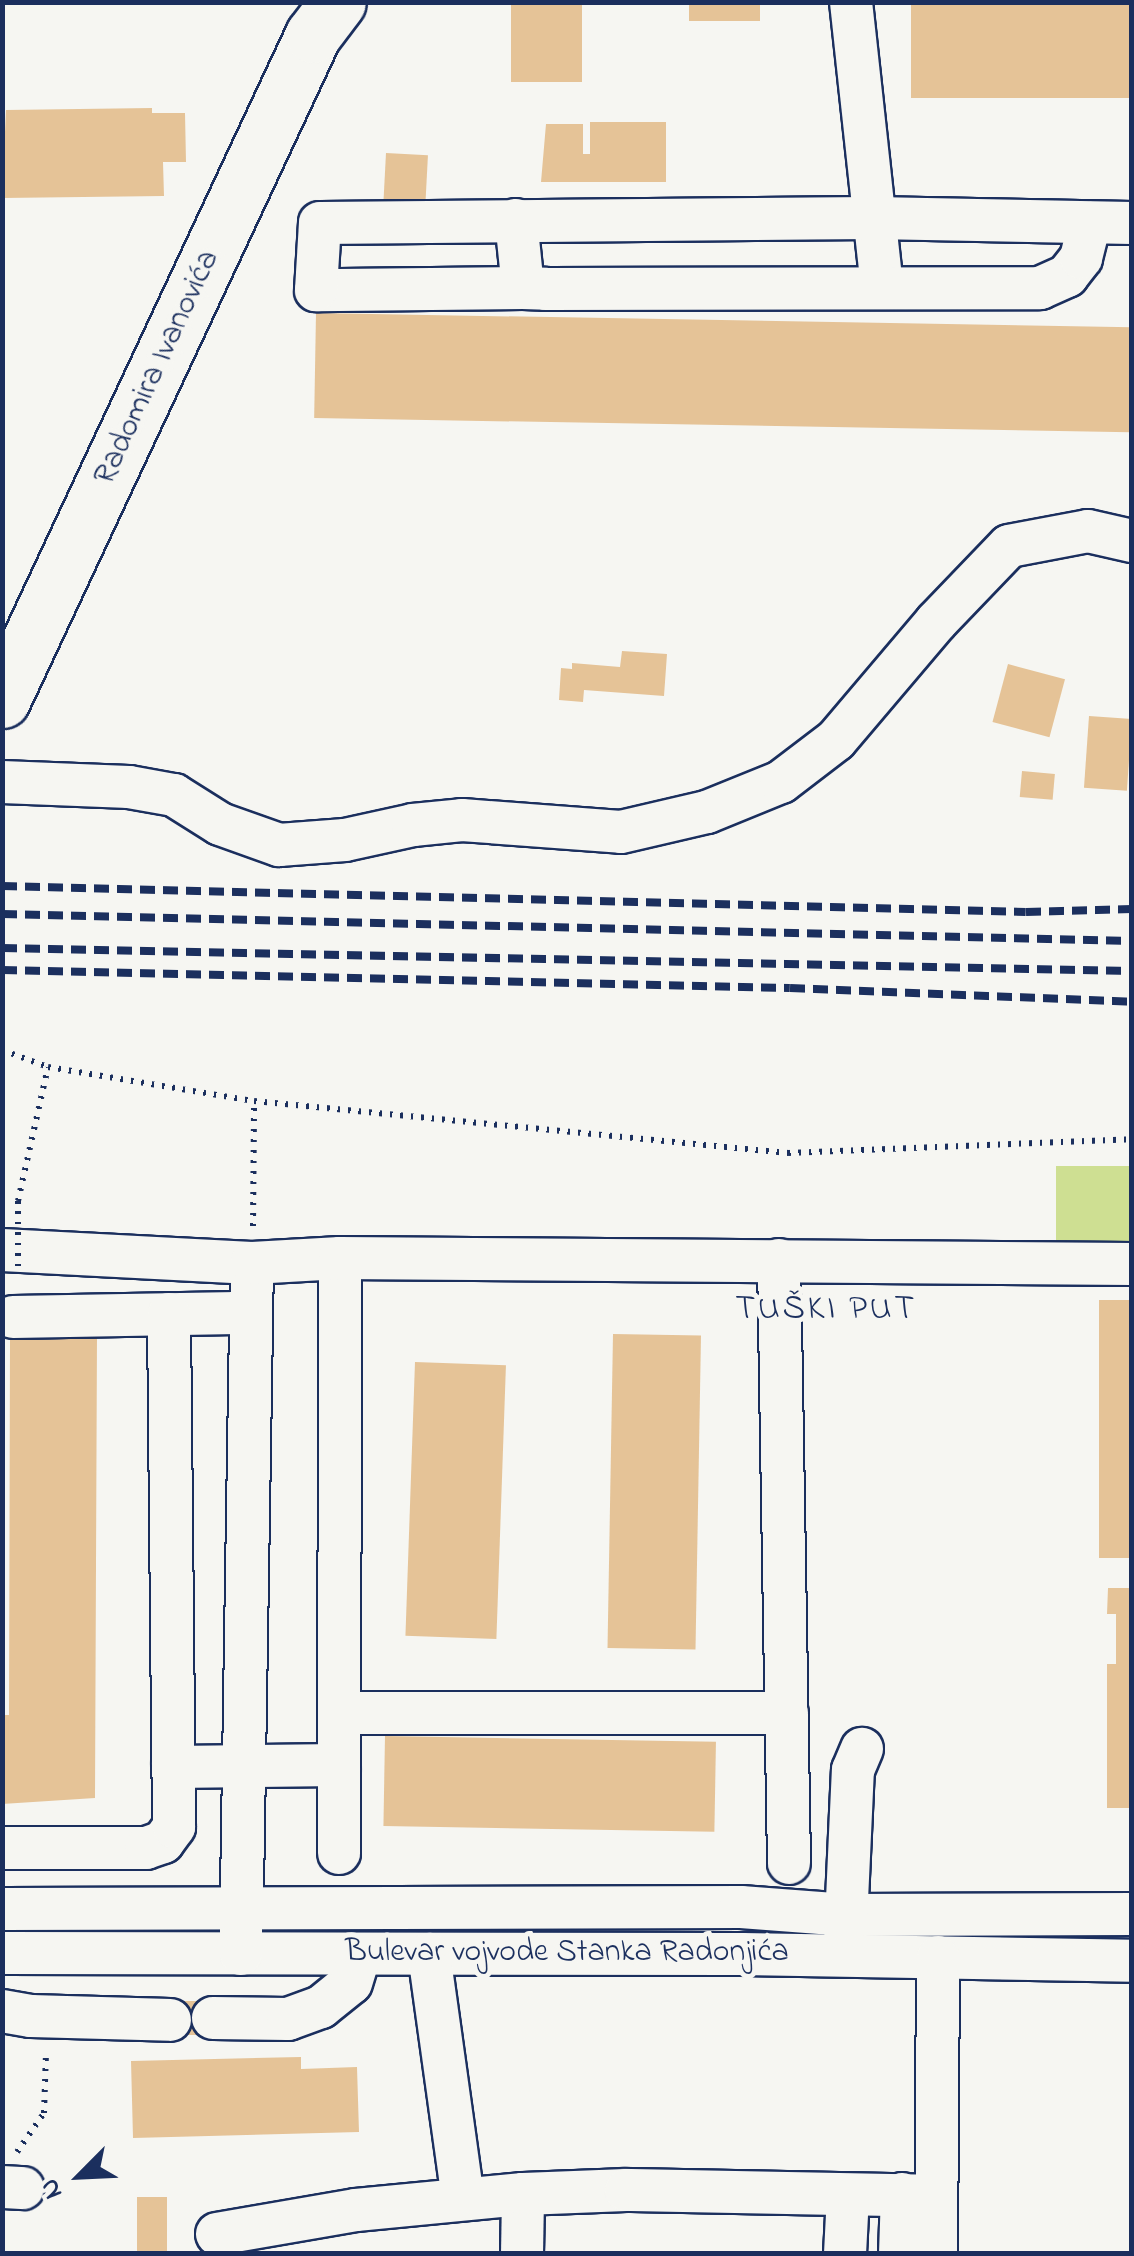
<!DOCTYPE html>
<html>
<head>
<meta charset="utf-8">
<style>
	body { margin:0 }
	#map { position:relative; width:1134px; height:2256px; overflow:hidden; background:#f6f6f2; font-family:"Indie Flower",sans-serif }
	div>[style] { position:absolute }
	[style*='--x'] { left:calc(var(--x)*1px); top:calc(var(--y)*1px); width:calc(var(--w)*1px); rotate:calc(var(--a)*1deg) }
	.green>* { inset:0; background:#cedf92; transform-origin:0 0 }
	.building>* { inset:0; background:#e5c397; transform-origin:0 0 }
	.path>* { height:6px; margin-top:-3px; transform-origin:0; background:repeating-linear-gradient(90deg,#1b2f5e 0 2.5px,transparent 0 10.5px) }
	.roads { filter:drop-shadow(2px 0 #1b2f5e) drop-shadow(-2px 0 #1b2f5e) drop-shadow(0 2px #1b2f5e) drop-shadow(0 -2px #1b2f5e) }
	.minor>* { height:42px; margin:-21px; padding:0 21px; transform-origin:21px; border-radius:21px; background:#f6f6f2 }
	.major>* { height:55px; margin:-27.5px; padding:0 27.5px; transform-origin:27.5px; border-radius:27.5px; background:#f6f6f2 }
	.rail>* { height:8px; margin-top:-4px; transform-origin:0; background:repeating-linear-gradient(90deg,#1b2f5e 0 15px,transparent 0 23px) }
	.path-bridge>* { height:6px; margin-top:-3px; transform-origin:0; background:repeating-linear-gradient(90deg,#1b2f5e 0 2.5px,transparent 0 10.5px) }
	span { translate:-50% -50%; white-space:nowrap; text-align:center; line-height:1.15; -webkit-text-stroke:10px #f6f6f2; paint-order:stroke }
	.street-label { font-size:32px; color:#1b2f5e }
	.neighbourhood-label { font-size:35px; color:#1b2f5e; letter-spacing:2.5px }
	.frame { position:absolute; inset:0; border:5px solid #1b2f5e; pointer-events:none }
	.north { position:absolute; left:30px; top:2126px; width:100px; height:100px; -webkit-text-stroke:8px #f6f6f2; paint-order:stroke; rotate:246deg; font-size:28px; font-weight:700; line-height:40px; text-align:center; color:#1b2f5e }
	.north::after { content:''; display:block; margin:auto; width:35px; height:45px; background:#1b2f5e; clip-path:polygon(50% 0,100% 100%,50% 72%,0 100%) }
</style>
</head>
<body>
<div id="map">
	<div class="green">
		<div style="left:1131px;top:1166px;width:82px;height:75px;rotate:90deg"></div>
	</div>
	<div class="building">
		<div style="left:511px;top:2px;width:71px;height:80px"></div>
		<div style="left:689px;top:2px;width:71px;height:19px"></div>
		<div style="left:911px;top:2px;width:221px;height:96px"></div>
		<div style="clip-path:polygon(152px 108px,152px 113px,185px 113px,186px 162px,163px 162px,164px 196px,2px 198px,6px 110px)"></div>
		<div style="clip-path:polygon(590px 122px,666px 122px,666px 182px,541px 182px,546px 124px,583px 124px,583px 154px,590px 154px)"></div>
		<div style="left:386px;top:153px;width:42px;height:50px;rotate:3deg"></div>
		<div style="left:316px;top:313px;width:816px;height:105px;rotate:1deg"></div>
		<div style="clip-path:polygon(622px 651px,667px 654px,664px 696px,584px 690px,583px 702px,559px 700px,561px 668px,572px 669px,572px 663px,620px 667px)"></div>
		<div style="left:1008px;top:664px;width:59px;height:60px;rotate:15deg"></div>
		<div style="left:1089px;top:716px;width:43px;height:72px;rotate:4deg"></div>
		<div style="left:1022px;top:771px;width:33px;height:26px;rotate:5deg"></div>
		<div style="left:1099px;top:1300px;width:33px;height:258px"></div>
		<div style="left:613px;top:1334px;width:88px;height:314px;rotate:1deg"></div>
		<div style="clip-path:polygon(97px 1335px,95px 1798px,2px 1804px,2px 1715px,9px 1715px,10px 1340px)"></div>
		<div style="left:415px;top:1362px;width:91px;height:274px;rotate:2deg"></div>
		<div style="clip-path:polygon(1108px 1588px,1132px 1588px,1132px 1808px,1107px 1808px,1107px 1664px,1116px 1664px,1116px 1614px,1107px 1614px)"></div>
		<div style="left:385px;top:1736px;width:331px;height:90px;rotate:1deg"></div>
		<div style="left:170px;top:2001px;width:43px;height:34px"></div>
		<div style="clip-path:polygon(301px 2057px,301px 2069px,357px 2067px,359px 2132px,133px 2138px,131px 2061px)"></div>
		<div style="left:137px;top:2197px;width:30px;height:57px"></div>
	</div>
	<div class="path">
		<div style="--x:2;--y:1050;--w:49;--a:20.3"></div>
		<div style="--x:48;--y:1067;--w:209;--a:9.4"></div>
		<div style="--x:254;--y:1101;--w:537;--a:5.56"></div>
		<div style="--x:788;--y:1153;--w:344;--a:-2.3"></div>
		<div style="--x:18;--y:1201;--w:137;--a:-77.4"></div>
		<div style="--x:253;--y:1226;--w:125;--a:-89.5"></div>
		<div style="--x:17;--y:2152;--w:47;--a:-55.3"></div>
		<div style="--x:44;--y:2113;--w:60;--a:-88.1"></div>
	</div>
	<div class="roads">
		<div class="minor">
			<div style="--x:851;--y:2;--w:287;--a:83.8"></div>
			<div style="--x:516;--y:220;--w:68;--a:84.1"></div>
			<div style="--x:523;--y:288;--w:23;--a:2"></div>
			<div style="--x:546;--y:289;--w:494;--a:-0.1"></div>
			<div style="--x:1040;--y:288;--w:30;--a:-24"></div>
			<div style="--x:1067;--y:276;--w:23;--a:-52"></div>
			<div style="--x:1081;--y:258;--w:36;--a:-76"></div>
			<div style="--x:523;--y:288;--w:207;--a:179.4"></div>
			<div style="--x:316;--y:290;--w:67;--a:-86.6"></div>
			<div style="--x:320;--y:223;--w:554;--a:-0.52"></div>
			<div style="--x:874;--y:218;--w:258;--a:1.1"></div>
			<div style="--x:2;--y:782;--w:127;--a:2.3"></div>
			<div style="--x:129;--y:787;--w:46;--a:10.1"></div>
			<div style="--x:174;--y:795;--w:54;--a:32.2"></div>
			<div style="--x:220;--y:824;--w:63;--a:19.6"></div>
			<div style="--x:279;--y:845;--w:66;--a:-4.3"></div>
			<div style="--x:345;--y:840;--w:70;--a:-12.4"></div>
			<div style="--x:413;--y:825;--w:49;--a:-5.8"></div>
			<div style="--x:462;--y:820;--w:159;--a:4.3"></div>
			<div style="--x:621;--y:832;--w:88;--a:-13.1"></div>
			<div style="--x:707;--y:812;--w:80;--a:-22.1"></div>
			<div style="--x:781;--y:782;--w:69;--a:-37.4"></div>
			<div style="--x:836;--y:740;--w:155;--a:-49.7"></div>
			<div style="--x:936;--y:622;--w:105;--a:-46.2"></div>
			<div style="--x:1009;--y:546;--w:80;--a:-10.8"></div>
			<div style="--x:1088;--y:531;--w:45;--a:12.8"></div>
			<div style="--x:2;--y:1250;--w:250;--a:3"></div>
			<div style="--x:779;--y:1260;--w:603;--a:89.05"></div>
			<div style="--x:13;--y:1317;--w:238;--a:-1"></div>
			<div style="--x:339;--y:1713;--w:448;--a:0"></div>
			<div style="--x:173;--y:1767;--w:166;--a:-0.7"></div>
			<div style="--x:2;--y:1848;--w:144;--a:0"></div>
			<div style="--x:146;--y:1848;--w:18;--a:-19"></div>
			<div style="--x:163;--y:1842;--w:19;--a:-54"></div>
			<div style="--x:174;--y:1827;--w:513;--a:-90.56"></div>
			<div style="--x:339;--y:1853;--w:595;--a:-89.9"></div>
			<div style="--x:2;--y:1909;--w:739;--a:-0.16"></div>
			<div style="--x:741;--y:1907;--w:106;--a:4.3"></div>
			<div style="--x:847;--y:1915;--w:285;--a:-0.2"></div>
			<div style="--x:845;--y:1944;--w:174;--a:-87.4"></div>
			<div style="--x:853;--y:1770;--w:23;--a:-67"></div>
			<div style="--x:2;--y:1953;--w:740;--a:0.08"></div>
			<div style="--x:742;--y:1954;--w:390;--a:1"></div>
			<div style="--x:241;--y:1954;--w:691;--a:-89.09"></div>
			<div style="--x:252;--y:1263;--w:88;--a:-3.3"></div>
			<div style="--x:340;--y:1258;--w:792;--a:0.43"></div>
			<div style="--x:429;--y:1954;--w:247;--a:82.1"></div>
			<div style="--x:2;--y:2011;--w:29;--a:10"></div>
			<div style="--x:31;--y:2016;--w:139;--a:1.6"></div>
			<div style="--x:213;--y:2018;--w:75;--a:0.8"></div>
			<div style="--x:288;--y:2019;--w:35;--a:-20"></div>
			<div style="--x:321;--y:2007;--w:38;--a:-39"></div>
			<div style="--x:351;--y:1983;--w:30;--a:-73"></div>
			<div style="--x:2;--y:2187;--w:21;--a:3"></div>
			<div style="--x:217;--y:2234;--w:141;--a:-9.8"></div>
			<div style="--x:356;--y:2210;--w:168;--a:-5.5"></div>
			<div style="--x:522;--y:2254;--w:60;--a:-89"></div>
			<div style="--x:523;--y:2194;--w:103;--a:-2.2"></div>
			<div style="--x:626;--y:2190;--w:309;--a:1.1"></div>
			<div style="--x:845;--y:2254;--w:59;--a:-87.1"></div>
			<div style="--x:900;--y:2254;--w:60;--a:-88.1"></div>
			<div style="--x:936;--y:2254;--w:297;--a:-89.6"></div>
		</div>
		<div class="major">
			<div style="--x:2;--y:700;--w:734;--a:-64.94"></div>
			<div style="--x:313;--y:35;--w:41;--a:-52.9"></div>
		</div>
	</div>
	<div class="rail">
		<div style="--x:2;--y:886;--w:1024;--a:1.45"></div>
		<div style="--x:1026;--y:912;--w:106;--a:-1.6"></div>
		<div style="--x:2;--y:914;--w:1130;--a:1.37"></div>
		<div style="--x:2;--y:948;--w:1130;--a:1.17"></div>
		<div style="--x:2;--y:970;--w:788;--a:1.31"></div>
		<div style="--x:790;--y:988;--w:342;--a:2.3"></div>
	</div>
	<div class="path-bridge">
		<div style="--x:18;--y:1201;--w:71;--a:90"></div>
	</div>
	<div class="street-label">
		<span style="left:158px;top:368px;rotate:-65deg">Radomira Ivanovića</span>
		<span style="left:567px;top:1953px">Bulevar vojvode Stanka Radonjića</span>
	</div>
	<div class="neighbourhood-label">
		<span style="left:826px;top:1310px">TUŠKI PUT</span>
	</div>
	<div class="frame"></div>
	<div class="north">N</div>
</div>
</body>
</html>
